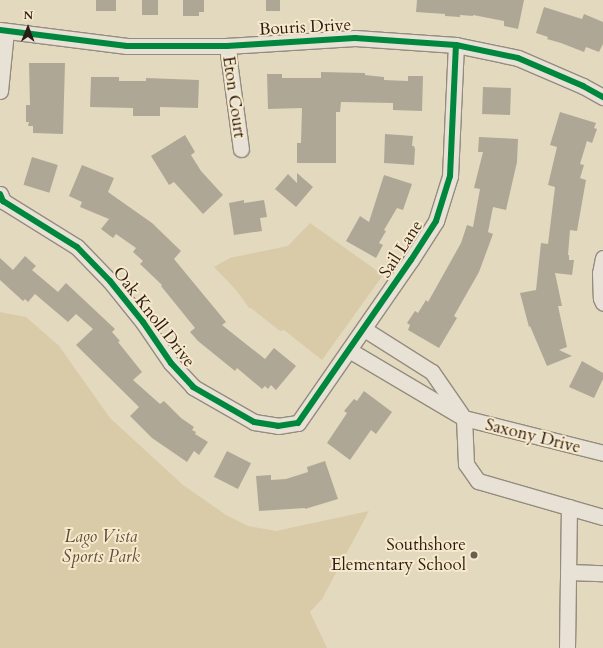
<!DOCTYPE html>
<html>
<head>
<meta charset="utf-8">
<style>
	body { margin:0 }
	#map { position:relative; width:603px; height:648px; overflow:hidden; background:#e3d9bf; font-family:Cardo,serif }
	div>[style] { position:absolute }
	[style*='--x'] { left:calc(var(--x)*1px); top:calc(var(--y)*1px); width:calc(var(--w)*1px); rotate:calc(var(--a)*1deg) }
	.green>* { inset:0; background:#d9caa8 }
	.building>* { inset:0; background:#afa796; transform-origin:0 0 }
	.roads { filter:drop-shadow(1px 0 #948c7e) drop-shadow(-1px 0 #948c7e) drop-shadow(0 1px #948c7e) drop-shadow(0 -1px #948c7e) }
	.minor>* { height:15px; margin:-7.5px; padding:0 7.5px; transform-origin:7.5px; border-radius:7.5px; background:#e8e2d6 }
	.cycleway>* { height:6px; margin:-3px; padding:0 3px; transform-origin:3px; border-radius:3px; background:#00873e }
	.dots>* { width:11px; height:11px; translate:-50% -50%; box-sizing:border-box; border:2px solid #f7eacc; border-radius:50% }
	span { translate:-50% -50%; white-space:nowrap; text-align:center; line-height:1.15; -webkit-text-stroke:4px #f7eacc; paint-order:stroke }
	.street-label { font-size:17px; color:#2c1c17 }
	.park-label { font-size:17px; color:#5d4d3d; font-style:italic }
	.poi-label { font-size:17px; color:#2c1c17 }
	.right { translate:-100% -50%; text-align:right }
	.north { position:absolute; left:8px; top:8px; width:40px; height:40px; -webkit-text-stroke:3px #f7eacc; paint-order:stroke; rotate:1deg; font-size:11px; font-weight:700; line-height:16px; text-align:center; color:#2c1c17 }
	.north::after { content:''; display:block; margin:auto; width:14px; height:18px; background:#2c1c17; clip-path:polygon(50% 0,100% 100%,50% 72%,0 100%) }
</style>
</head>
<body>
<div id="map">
	<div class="green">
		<div style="clip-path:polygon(310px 223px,383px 275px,322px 360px,284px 330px,280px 331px,251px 308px,249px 308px,237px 291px,214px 267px,230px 258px,288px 246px)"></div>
		<div style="clip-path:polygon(0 312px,26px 317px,59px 346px,110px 418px,183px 485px,226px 515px,248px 526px,276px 531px,369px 511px,322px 599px,310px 612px,327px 648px,0 648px)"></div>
	</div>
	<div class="building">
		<div style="left:96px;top:0;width:20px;height:11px"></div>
		<div style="left:142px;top:0;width:16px;height:15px"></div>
		<div style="clip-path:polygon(183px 0,204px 0,204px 12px,199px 12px,199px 16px,183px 16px)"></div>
		<div style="left:266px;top:0;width:14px;height:11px"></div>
		<div style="clip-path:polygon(417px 0,524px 0,518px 29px,504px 26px,504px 21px,473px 15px,473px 16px,460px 15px,460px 17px,445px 16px,445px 14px,416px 12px)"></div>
		<div style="clip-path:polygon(544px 7px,582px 19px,584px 14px,603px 22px,603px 44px,599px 52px,586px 47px,584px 52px,561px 43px,547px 39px,548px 37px,536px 33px)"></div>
		<div style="clip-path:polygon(29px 63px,65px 63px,63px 134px,33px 133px,33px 126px,28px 126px,29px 122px,26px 122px,26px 105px,30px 105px)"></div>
		<div style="clip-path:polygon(321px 72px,365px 73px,365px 75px,384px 77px,384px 80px,408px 81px,408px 76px,423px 76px,422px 111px,393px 110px,393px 103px,341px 102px,340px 112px,336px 112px,336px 163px,297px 163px,297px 143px,301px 143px,302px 108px,268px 109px,267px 74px,282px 74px,282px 78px,321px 78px)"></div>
		<div style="clip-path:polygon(91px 77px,119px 77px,119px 81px,146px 81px,146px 78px,199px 80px,198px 108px,160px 107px,160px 116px,133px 116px,133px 108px,90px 107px)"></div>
		<div style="left:483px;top:87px;width:28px;height:27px;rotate:2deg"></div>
		<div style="clip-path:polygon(560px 112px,596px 123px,594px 128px,597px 129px,592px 143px,587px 141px,580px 164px,584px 165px,580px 178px,586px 180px,577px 231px,570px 230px,568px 255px,569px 255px,569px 260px,574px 260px,572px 275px,555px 273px,562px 306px,558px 306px,567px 347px,559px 350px,572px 356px,547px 366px,530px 326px,529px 327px,520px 293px,536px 290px,541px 243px,548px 244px,555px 187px,548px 185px,557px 147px,550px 145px)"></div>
		<div style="clip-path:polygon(385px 134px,413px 136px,412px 146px,414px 146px,415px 149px,414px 165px,384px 163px)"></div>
		<div style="clip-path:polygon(185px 135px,195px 152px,191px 155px,201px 171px,223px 195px,203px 214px,174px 182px,169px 185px,151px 156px)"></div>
		<div style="clip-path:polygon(479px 137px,518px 139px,517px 162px,506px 210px,493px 207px,488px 232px,493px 234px,479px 272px,454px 316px,457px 318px,439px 348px,408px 330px,410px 325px,407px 323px,415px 311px,418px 313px,426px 300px,428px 302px,461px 243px,467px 225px,473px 227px,480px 189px,474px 188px,483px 152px,478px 152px)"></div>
		<div style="left:32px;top:157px;width:27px;height:29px;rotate:17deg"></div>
		<div style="clip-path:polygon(82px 165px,114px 178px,108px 192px,152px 223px,181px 251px,174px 259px,226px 322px,222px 325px,265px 359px,274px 348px,296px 366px,276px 390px,271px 385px,268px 389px,265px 386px,262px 389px,237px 368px,235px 371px,198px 341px,190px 332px,195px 328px,161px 286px,162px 285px,140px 264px,143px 261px,133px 252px,136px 248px,116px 234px,113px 238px,101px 229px,109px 219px,80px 207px,82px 202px,69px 196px)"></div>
		<div style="clip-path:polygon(297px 173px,313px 187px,296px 207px,275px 189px,288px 174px,297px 183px)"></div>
		<div style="clip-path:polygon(384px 175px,412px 184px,403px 210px,397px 208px,384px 230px,386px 231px,379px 243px,383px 245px,376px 258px,346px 241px,360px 216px,369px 222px)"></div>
		<div style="clip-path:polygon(244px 200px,244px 203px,264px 200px,267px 217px,260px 218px,262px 231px,234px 235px,229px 203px)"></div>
		<div style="clip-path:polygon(25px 256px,36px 266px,32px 270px,58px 292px,66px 283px,115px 329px,112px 332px,120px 341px,118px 342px,142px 372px,133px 380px,160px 404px,164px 401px,181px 418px,194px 427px,192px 430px,196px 432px,195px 434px,208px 442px,199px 455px,194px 451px,187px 462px,152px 438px,130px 416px,139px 407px,76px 345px,93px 329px,76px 314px,68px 322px,35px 294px,28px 302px,25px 299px,23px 301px,0 280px,0 258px,13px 270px)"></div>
		<div style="clip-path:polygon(582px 361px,603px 373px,603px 379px,594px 398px,569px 387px)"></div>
		<div style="clip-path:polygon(364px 391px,392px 412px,376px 434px,371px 430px,350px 460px,327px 443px,347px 413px,344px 411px,354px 399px,357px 401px)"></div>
		<div style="left:227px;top:451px;width:27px;height:29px;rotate:27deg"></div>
		<div style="clip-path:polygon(325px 461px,338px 499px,305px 509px,305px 508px,259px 511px,256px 476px,271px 475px,271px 480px,286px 479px,308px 472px,307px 467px)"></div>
	</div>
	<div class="roads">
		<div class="minor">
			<div style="--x:0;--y:30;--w:128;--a:7.2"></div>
			<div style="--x:127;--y:46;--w:100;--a:0"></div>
			<div style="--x:227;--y:46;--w:128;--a:-3.6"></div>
			<div style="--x:355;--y:38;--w:101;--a:4"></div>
			<div style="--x:456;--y:45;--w:63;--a:11.8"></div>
			<div style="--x:518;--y:58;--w:71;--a:23.3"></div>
			<div style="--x:583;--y:86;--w:23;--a:29"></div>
			<div style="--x:227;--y:46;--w:104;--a:82.3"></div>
			<div style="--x:0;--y:91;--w:60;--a:-84.3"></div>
			<div style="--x:0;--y:194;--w:8;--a:67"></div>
			<div style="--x:3;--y:201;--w:87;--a:31.9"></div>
			<div style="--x:77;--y:247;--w:47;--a:45.9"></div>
			<div style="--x:110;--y:281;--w:53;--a:51.2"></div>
			<div style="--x:143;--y:322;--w:50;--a:55.7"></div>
			<div style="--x:171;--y:363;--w:33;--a:47"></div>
			<div style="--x:193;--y:387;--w:70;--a:29.8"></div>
			<div style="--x:254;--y:422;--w:24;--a:9"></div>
			<div style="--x:278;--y:426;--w:20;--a:-9"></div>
			<div style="--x:298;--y:423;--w:198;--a:-55.3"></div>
			<div style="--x:411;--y:260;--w:46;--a:-57.3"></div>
			<div style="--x:436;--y:221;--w:47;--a:-72.7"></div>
			<div style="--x:450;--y:176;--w:131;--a:-87.4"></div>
			<div style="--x:603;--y:258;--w:15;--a:101"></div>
			<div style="--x:600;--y:273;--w:25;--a:88"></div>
			<div style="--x:601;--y:298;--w:5;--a:68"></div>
			<div style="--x:364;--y:329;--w:80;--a:32.3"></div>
			<div style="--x:432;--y:372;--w:51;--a:55.4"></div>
			<div style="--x:349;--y:350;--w:134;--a:30.6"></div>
			<div style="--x:464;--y:418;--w:143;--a:14.1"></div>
			<div style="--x:464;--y:418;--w:46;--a:87.5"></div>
			<div style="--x:466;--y:464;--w:21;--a:55"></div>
			<div style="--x:478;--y:481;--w:130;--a:16.1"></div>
			<div style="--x:568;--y:572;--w:35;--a:2"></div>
			<div style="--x:567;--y:648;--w:141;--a:-89.2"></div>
		</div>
	</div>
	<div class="cycleway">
		<div style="--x:0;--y:30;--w:128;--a:7.2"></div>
		<div style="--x:127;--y:46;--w:100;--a:0"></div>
		<div style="--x:227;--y:46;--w:128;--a:-3.6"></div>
		<div style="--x:355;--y:38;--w:101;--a:4"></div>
		<div style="--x:456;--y:45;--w:63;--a:11.8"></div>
		<div style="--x:518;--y:58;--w:71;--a:23.3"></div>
		<div style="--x:583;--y:86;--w:23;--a:29"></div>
		<div style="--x:0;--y:194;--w:8;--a:67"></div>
		<div style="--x:3;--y:201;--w:87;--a:31.9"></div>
		<div style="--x:77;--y:247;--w:47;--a:45.9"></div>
		<div style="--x:110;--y:281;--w:53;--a:51.2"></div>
		<div style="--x:143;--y:322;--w:50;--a:55.7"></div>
		<div style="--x:171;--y:363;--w:33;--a:47"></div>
		<div style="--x:193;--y:387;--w:70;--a:29.8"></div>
		<div style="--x:254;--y:422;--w:24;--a:9"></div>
		<div style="--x:278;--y:426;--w:20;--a:-9"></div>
		<div style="--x:298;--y:423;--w:198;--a:-55.3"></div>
		<div style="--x:411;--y:260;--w:46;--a:-57.3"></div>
		<div style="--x:436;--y:221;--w:47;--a:-72.7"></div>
		<div style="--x:450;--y:176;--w:131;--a:-87.4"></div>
	</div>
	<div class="dots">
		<div style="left:474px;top:555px;background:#6c5e52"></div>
	</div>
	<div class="street-label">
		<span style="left:305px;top:27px;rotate:-3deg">Bouris Drive</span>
		<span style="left:234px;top:97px;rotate:82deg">Eton Court</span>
		<span style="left:401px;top:249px;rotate:-57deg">Sail Lane</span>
		<span style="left:154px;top:317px;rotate:52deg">Oak Knoll Drive</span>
		<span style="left:533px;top:436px;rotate:14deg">Saxony Drive</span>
	</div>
	<div class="park-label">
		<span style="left:101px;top:547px">Lago Vista<br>Sports Park</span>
	</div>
	<div class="poi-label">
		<span class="right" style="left:466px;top:555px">Southshore<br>Elementary School</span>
	</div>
	<div class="north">N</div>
</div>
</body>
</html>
